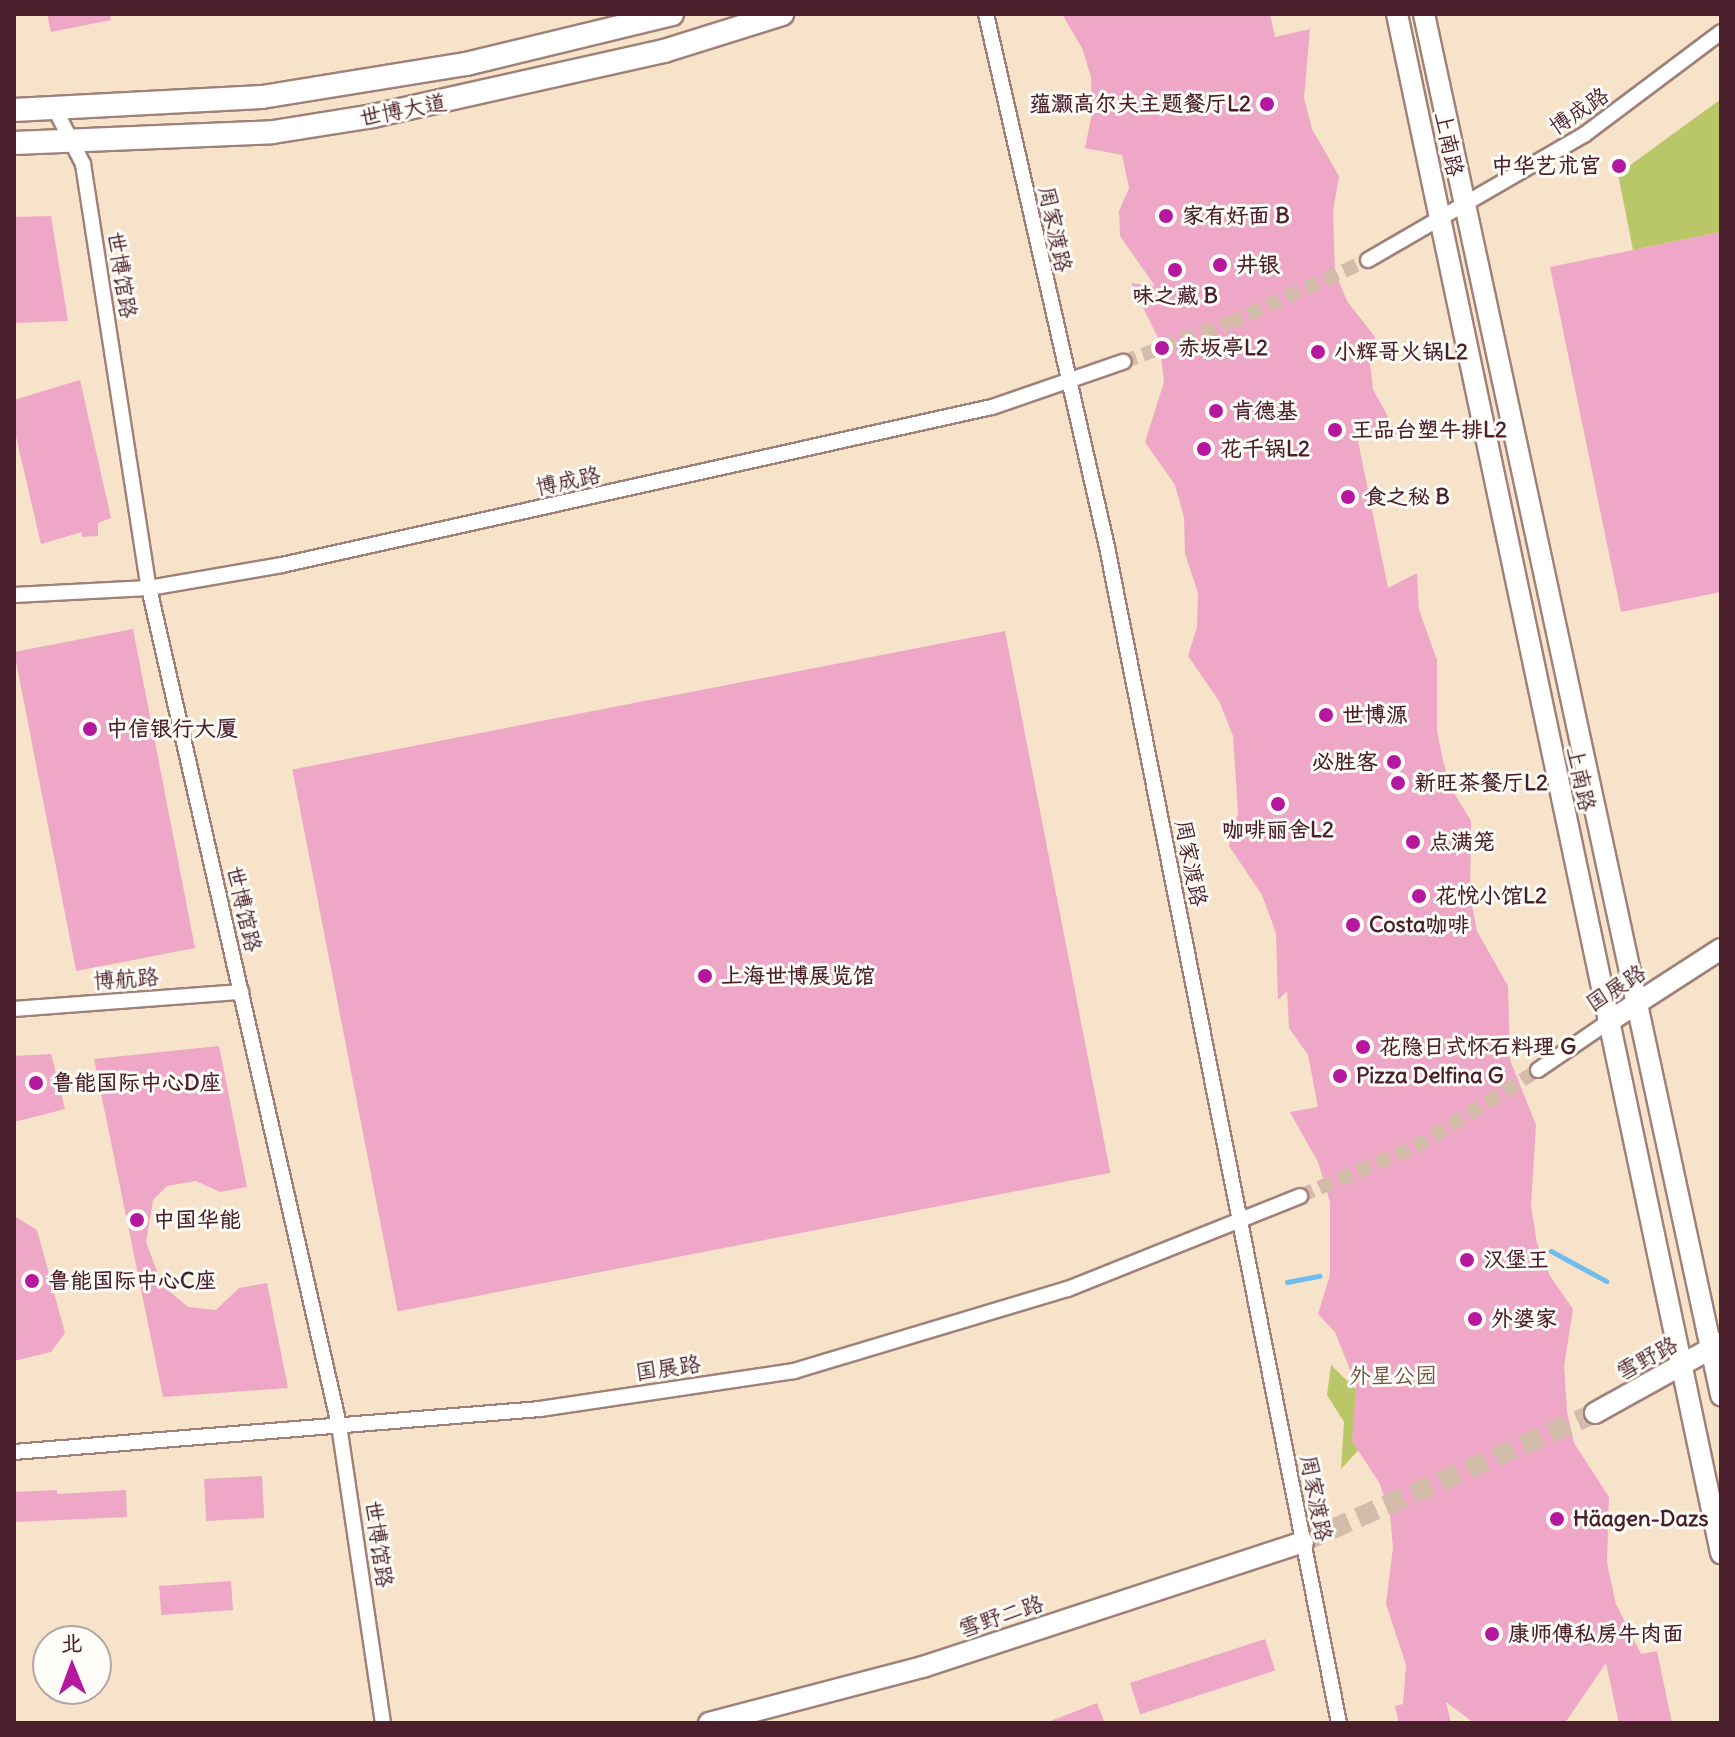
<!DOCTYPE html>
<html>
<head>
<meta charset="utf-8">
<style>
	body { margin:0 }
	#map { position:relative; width:1735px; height:1737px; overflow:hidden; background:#f6e3ca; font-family:Delius,"LXGW WenKai TC",sans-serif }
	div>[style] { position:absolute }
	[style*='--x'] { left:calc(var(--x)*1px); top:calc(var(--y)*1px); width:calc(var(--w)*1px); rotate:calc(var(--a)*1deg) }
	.green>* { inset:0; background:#b9c769 }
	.stream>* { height:5px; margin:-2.5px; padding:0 2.5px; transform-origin:2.5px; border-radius:2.5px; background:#71bcea }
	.building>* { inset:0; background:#efa7c7; transform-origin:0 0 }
	.street-tunnel>* { height:14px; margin-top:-7px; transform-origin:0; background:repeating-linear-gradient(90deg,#d4bcaa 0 14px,transparent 0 21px) }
	.secondary-tunnel>* { height:20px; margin-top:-10px; transform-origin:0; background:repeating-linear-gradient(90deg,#d4bcaa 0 20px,transparent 0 30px) }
	.roads { filter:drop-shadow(2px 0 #a0817a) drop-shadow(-2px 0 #a0817a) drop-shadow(0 2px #a0817a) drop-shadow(0 -2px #a0817a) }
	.street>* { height:14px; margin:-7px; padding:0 7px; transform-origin:7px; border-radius:7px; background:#fff }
	.secondary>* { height:20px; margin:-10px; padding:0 10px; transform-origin:10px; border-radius:10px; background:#fff }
	.primary>* { height:22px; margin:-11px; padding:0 11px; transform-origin:11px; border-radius:11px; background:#fff }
	.dots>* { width:22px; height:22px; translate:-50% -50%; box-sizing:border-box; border:4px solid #fdfcf7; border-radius:50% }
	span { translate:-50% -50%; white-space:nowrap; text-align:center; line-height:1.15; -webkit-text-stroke:6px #fdfcf7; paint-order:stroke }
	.poi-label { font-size:22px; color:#4a1f2b; font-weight:700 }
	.right { translate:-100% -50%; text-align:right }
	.left { translate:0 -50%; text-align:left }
	.street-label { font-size:22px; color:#4a1f2b }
	.park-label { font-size:22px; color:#6b513e }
	.frame { position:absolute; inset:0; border:16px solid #4a1f2b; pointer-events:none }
	.north { position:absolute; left:32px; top:1625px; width:80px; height:80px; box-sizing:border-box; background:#fdfcf7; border:2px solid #b5a4a5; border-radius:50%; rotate:359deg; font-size:22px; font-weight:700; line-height:32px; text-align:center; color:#4a1f2b }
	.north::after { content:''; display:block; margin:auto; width:28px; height:36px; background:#b5179e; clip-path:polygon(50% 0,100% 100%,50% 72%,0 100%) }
</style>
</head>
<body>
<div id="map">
	<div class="green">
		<div style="clip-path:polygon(1721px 99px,1721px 232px,1633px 250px,1618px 174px)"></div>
		<div style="clip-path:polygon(1331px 1365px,1380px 1413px,1375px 1432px,1341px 1469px,1344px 1422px,1327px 1395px)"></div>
	</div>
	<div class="stream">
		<div style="--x:1551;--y:1251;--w:63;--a:28.6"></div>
		<div style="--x:1287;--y:1282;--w:33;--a:-11"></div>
	</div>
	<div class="building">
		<div style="clip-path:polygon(47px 14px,110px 14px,111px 20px,51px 32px)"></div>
		<div style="clip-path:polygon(1062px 14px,1270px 14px,1275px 37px,1310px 29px,1304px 98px,1312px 129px,1339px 176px,1333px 212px,1335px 272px,1347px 301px,1375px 337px,1370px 364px,1373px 389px,1397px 434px,1358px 441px,1388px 588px,1417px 573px,1419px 610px,1437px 660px,1437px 730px,1443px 761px,1451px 788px,1471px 821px,1470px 896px,1477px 931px,1508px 986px,1510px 1060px,1536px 1125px,1531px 1206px,1537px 1243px,1550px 1276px,1573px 1309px,1564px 1366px,1567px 1412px,1574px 1443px,1609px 1497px,1607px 1563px,1616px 1604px,1641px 1654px,1657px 1651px,1672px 1723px,1619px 1723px,1606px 1663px,1565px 1723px,1474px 1723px,1446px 1702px,1451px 1723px,1399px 1723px,1395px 1706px,1403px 1704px,1406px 1665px,1386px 1604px,1393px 1547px,1390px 1515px,1380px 1484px,1352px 1441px,1356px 1385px,1335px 1332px,1318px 1314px,1330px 1275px,1330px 1202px,1318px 1162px,1290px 1112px,1318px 1107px,1308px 1055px,1289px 1028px,1287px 991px,1278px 1000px,1276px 933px,1262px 895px,1229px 846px,1238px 813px,1233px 736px,1219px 701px,1188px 656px,1197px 627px,1198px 593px,1185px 554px,1184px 517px,1175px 485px,1145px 442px,1164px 382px,1159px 340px,1131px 283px,1155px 286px,1120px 236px,1119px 211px,1129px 188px,1122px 155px,1085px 148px,1092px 113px,1091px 77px,1082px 48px)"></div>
		<div style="clip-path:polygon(51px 216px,68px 321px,14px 323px,14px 217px)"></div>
		<div style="clip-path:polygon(1721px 232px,1721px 592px,1621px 612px,1550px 267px)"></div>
		<div style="clip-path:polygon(80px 380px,111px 518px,98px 523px,98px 536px,82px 537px,82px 532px,41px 544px,14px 428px,14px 400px)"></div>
		<div style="left:133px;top:629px;width:325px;height:121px;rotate:79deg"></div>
		<div style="left:1005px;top:631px;width:552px;height:726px;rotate:79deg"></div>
		<div style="clip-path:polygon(219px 1046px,247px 1187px,220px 1192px,196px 1181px,167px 1186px,153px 1200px,146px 1242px,162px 1285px,188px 1307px,216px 1310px,239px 1288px,267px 1283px,288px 1388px,163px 1397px,94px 1059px)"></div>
		<div style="clip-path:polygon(51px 1054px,65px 1109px,14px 1122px,14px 1056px)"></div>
		<div style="clip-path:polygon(14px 1216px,37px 1230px,65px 1333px,51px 1352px,14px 1361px)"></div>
		<div style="left:262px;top:1476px;width:42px;height:58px;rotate:87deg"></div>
		<div style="clip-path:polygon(57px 1490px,57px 1494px,126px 1490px,127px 1517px,14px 1522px,14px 1492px)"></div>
		<div style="left:231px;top:1581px;width:29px;height:72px;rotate:86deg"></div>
		<div style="left:1265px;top:1639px;width:33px;height:142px;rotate:72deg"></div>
		<div style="clip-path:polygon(1097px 1703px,1105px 1723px,1048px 1723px,1048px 1722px)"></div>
	</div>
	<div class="street-tunnel">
		<div style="--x:1123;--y:362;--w:113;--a:-20.2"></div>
		<div style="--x:1229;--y:323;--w:153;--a:-24.4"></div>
		<div style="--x:1300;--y:1196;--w:125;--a:-23.1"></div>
		<div style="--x:1415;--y:1147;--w:145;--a:-32"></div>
	</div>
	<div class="secondary-tunnel">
		<div style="--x:1303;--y:1542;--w:319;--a:-23.8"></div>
	</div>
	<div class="roads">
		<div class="street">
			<div style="--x:986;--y:14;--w:547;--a:77.21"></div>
			<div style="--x:1107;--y:547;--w:1199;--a:78.84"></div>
			<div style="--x:55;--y:109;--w:62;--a:63"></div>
			<div style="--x:83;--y:164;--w:429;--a:81.2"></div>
			<div style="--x:149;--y:588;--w:858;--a:77.21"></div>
			<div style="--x:339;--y:1425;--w:301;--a:81.6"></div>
			<div style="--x:1368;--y:260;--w:250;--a:-30.1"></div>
			<div style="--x:1584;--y:135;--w:171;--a:-36.9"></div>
			<div style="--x:14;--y:595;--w:135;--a:-3"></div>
			<div style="--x:149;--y:588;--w:135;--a:-9.8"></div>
			<div style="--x:282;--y:565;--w:727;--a:-12.55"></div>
			<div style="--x:992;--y:407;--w:139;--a:-19"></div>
			<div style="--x:14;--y:1009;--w:228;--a:-4.3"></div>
			<div style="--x:1538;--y:1070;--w:85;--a:-34.4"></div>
			<div style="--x:14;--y:1452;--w:528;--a:-4.67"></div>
			<div style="--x:540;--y:1409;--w:257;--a:-8.5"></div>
			<div style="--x:794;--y:1371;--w:286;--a:-16.7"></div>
			<div style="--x:1068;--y:1289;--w:250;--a:-21.8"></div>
		</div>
		<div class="secondary">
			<div style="--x:1397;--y:14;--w:1573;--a:78.11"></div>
			<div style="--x:1424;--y:14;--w:1413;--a:77.86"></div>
			<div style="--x:1608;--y:1022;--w:135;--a:-32.9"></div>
			<div style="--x:1595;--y:1413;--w:144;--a:-29.1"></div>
			<div style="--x:709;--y:1723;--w:221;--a:-14.7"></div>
			<div style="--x:923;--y:1667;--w:400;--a:-18.2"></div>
		</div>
		<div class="primary">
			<div style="--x:14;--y:110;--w:248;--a:-3"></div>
			<div style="--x:262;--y:97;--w:207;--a:-9.2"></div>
			<div style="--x:466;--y:64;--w:212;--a:-13.6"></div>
			<div style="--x:14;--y:143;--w:259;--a:-2.4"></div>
			<div style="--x:273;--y:132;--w:101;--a:-9.1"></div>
			<div style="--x:373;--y:116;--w:298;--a:-12.6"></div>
			<div style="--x:664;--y:51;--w:124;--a:-17.4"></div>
		</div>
	</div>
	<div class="dots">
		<div style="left:1267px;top:104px;background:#b5179e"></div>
		<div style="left:1619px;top:166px;background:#b5179e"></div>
		<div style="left:1166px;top:216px;background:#b5179e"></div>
		<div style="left:1220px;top:265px;background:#b5179e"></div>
		<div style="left:1175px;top:270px;background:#b5179e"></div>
		<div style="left:1162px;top:348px;background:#b5179e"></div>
		<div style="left:1318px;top:352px;background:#b5179e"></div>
		<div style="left:1216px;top:411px;background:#b5179e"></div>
		<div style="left:1335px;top:430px;background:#b5179e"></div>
		<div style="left:1204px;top:449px;background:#b5179e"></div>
		<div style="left:1348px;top:497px;background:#b5179e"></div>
		<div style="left:1326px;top:715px;background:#b5179e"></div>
		<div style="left:90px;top:729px;background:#b5179e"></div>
		<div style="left:1394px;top:762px;background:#b5179e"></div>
		<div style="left:1398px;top:783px;background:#b5179e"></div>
		<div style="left:1278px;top:804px;background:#b5179e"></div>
		<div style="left:1413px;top:842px;background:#b5179e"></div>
		<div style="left:1419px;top:896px;background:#b5179e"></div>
		<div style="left:1353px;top:925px;background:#b5179e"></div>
		<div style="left:705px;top:976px;background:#b5179e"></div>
		<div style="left:1363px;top:1047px;background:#b5179e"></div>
		<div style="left:1340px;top:1076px;background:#b5179e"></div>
		<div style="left:36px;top:1083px;background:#b5179e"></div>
		<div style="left:137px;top:1220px;background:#b5179e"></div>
		<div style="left:1467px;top:1260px;background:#b5179e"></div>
		<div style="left:32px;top:1281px;background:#b5179e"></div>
		<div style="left:1475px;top:1319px;background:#b5179e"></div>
		<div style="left:1557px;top:1519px;background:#b5179e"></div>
		<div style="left:1492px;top:1634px;background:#b5179e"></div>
	</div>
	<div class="poi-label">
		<span class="right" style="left:1251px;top:104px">蕴灏高尔夫主题餐厅L2</span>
		<span class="right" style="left:1601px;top:166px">中华艺术宫</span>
		<span class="left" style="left:1182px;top:216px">家有好面 B</span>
		<span class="left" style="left:1236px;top:265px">井银</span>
		<span style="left:1175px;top:296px">味之藏 B</span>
		<span class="left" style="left:1178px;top:348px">赤坂亭L2</span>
		<span class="left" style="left:1334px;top:352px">小辉哥火锅L2</span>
		<span class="left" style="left:1232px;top:411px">肯德基</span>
		<span class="left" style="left:1351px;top:430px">王品台塑牛排L2</span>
		<span class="left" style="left:1220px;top:449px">花千锅L2</span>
		<span class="left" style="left:1364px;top:497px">食之秘 B</span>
		<span class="left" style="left:1342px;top:715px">世博源</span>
		<span class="left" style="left:106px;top:729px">中信银行大厦</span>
		<span class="right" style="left:1378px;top:762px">必胜客</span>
		<span class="left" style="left:1414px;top:783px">新旺茶餐厅L2</span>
		<span style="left:1278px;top:830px">咖啡丽舍L2</span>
		<span class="left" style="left:1429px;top:842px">点满笼</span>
		<span class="left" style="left:1435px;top:896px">花悦小馆L2</span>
		<span class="left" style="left:1369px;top:925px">Costa咖啡</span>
		<span class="left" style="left:721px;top:976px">上海世博展览馆</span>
		<span class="left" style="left:1379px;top:1047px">花隐日式怀石料理 G</span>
		<span class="left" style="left:1356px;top:1076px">Pizza Delfina G</span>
		<span class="left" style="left:52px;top:1083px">鲁能国际中心D座</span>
		<span class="left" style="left:153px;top:1220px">中国华能</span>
		<span class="left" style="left:1483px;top:1260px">汉堡王</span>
		<span class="left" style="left:48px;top:1281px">鲁能国际中心C座</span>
		<span class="left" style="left:1491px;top:1319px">外婆家</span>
		<span class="left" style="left:1573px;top:1519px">Häagen-Dazs</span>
		<span class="left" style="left:1508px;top:1634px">康师傅私房牛肉面</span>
	</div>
	<div class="street-label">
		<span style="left:403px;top:110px;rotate:-11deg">世博大道</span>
		<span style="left:1579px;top:111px;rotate:-34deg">博成路</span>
		<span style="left:1449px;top:144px;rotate:78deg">上南路</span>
		<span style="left:1055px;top:229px;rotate:78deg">周家渡路</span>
		<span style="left:122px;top:275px;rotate:81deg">世博馆路</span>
		<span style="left:568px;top:481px;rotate:-12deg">博成路</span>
		<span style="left:1581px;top:779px;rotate:78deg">上南路</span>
		<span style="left:1191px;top:863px;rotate:79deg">周家渡路</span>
		<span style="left:244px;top:909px;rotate:77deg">世博馆路</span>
		<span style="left:126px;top:979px;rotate:-4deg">博航路</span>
		<span style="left:1616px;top:988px;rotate:-33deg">国展路</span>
		<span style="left:1647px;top:1358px;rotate:-28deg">雪野路</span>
		<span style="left:668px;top:1368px;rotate:-8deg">国展路</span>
		<span style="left:1316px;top:1498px;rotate:79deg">周家渡路</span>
		<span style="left:379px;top:1544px;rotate:82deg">世博馆路</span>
		<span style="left:1001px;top:1616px;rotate:-18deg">雪野二路</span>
	</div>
	<div class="park-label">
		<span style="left:1393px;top:1376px">外星公园</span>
	</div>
	<div class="frame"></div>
	<div class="north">北</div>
</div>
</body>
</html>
